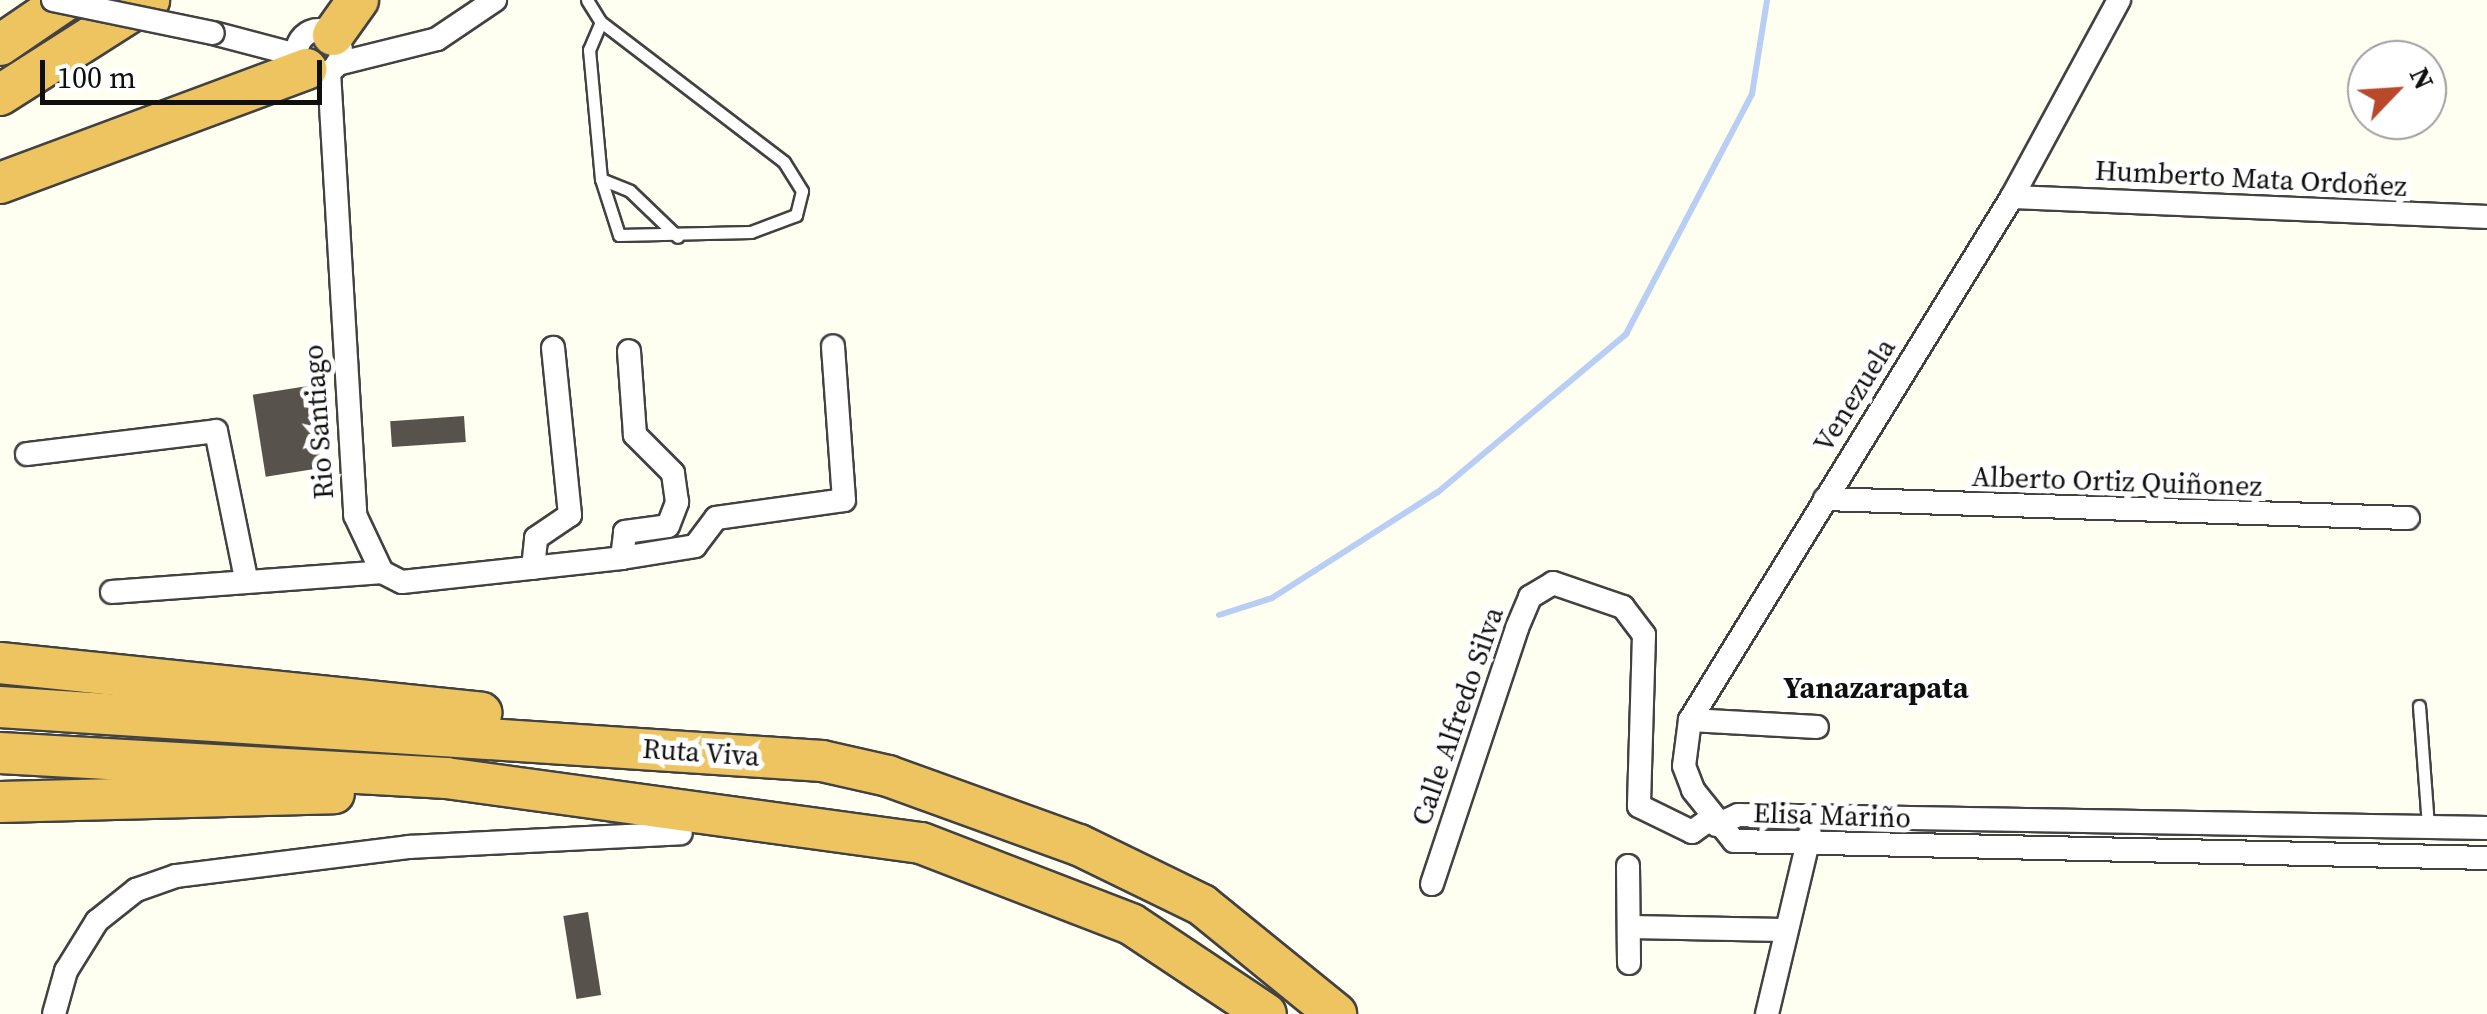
<!DOCTYPE html>
<html>
<head>
<meta charset="utf-8">
<style>
	body { margin:0 }
	#map { position:relative; width:2487px; height:1014px; overflow:hidden; background:#fefef1; font-family:"Source Serif 4",serif }
	div>[style] { position:absolute }
	[style*='--x'] { left:calc(var(--x)*1px); top:calc(var(--y)*1px); width:calc(var(--w)*1px); rotate:calc(var(--a)*1deg) }
	.stream>* { height:6px; margin:-3px; padding:0 3px; transform-origin:3px; border-radius:3px; background:#b8cef4 }
	.building>* { inset:0; background:#57534c; transform-origin:0 0 }
	.roads { filter:drop-shadow(2px 0 #424242) drop-shadow(-2px 0 #424242) drop-shadow(0 2px #424242) drop-shadow(0 -2px #424242) }
	.lane>* { height:11px; margin:-5.5px; padding:0 5.5px; transform-origin:5.5px; border-radius:5.5px; background:#fff }
	.street>* { height:22px; margin:-11px; padding:0 11px; transform-origin:11px; border-radius:11px; background:#fff }
	.street>.ring { margin:-11px; padding:0; box-sizing:content-box; background:none; border:22px solid #fff; border-radius:50% }
	.highway>* { height:40px; margin:-20px; padding:0 20px; transform-origin:20px; border-radius:20px; background:#eec460 }
	.bridges { filter:drop-shadow(2px 0 #424242) drop-shadow(-2px 0 #424242) drop-shadow(0 2px #424242) drop-shadow(0 -2px #424242) }
	.street-bridge>* { height:22px; margin:-11px; padding:0 11px; transform-origin:11px; border-radius:11px; background:#fff }
	span { translate:-50% -50%; white-space:nowrap; text-align:center; line-height:1.15; -webkit-text-stroke:10px #fff; paint-order:stroke }
	.street-label { font-size:28px; color:#0f0f0f }
	.neighbourhood-label { font-size:30px; color:#0f0f0f; font-weight:700 }
	.north { position:absolute; left:2347px; top:40px; width:100px; height:100px; box-sizing:border-box; background:#fff; border:2px solid #9f9f9f; border-radius:50%; rotate:65deg; font-size:28px; font-weight:700; line-height:40px; text-align:center; color:#0f0f0f }
	.north::after { content:''; display:block; margin:auto; width:35px; height:45px; background:#ba492c; clip-path:polygon(50% 0,100% 100%,50% 72%,0 100%) }
	.scale { position:absolute; left:40px; top:60px; width:282px; height:45px; box-sizing:border-box; border:5px solid #0f0f0f; border-top:0; padding-left:12px; font-size:30px; line-height:35px; white-space:nowrap; color:#0f0f0f; -webkit-text-stroke:8px #fff; paint-order:stroke }
</style>
</head>
<body>
<div id="map">
	<div class="stream">
		<div style="--x:1219;--y:615;--w:56;--a:-17.8"></div>
		<div style="--x:1272;--y:598;--w:197;--a:-32.6"></div>
		<div style="--x:1438;--y:492;--w:246;--a:-40"></div>
		<div style="--x:1626;--y:334;--w:271;--a:-62.3"></div>
		<div style="--x:1752;--y:94;--w:95;--a:-80.9"></div>
	</div>
	<div class="building">
		<div style="left:314px;top:385px;width:83px;height:62px;rotate:81deg"></div>
		<div style="left:464px;top:416px;width:26px;height:74px;rotate:86deg"></div>
		<div style="left:588px;top:912px;width:84px;height:25px;rotate:81deg"></div>
	</div>
	<div class="roads">
		<div class="lane">
			<div style="--x:587;--y:0;--w:26;--a:58"></div>
			<div style="--x:601;--y:22;--w:230;--a:37.4"></div>
			<div style="--x:784;--y:162;--w:34;--a:58"></div>
			<div style="--x:802;--y:191;--w:25;--a:104"></div>
			<div style="--x:796;--y:215;--w:48;--a:159.3"></div>
			<div style="--x:751;--y:232;--w:132;--a:178.7"></div>
			<div style="--x:619;--y:235;--w:59;--a:-107.8"></div>
			<div style="--x:601;--y:179;--w:130;--a:-95.3"></div>
			<div style="--x:589;--y:50;--w:30;--a:-67"></div>
			<div style="--x:601;--y:179;--w:31;--a:22"></div>
			<div style="--x:630;--y:191;--w:66;--a:43.8"></div>
			<div style="--x:2419;--y:706;--w:121;--a:85.7"></div>
		</div>
		<div class="street">
			<div style="--x:2119;--y:0;--w:224;--a:118.5"></div>
			<div style="--x:2012;--y:197;--w:614;--a:121.62"></div>
			<div style="--x:1690;--y:720;--w:46;--a:97.4"></div>
			<div style="--x:1684;--y:766;--w:26;--a:69"></div>
			<div style="--x:1693;--y:790;--w:65;--a:51.2"></div>
			<div style="--x:1734;--y:841;--w:753;--a:1.29"></div>
			<div class="ring" style="left:297px;top:30px;width:22px;height:22px"></div>
			<div style="--x:213;--y:33;--w:87;--a:14.7"></div>
			<div style="--x:337;--y:64;--w:103;--a:-14"></div>
			<div style="--x:437;--y:39;--w:70;--a:-33.9"></div>
			<div style="--x:329;--y:72;--w:444;--a:86.6"></div>
			<div style="--x:355;--y:515;--w:63;--a:64.7"></div>
			<div style="--x:382;--y:572;--w:22;--a:27"></div>
			<div style="--x:402;--y:582;--w:221;--a:-6.2"></div>
			<div style="--x:622;--y:558;--w:74;--a:-9.3"></div>
			<div style="--x:695;--y:546;--w:35;--a:-53"></div>
			<div style="--x:716;--y:518;--w:129;--a:-8"></div>
			<div style="--x:844;--y:500;--w:154;--a:-94.1"></div>
			<div style="--x:2012;--y:197;--w:475;--a:2.4"></div>
			<div style="--x:27;--y:454;--w:190;--a:-6.9"></div>
			<div style="--x:216;--y:431;--w:151;--a:78.5"></div>
			<div style="--x:1825;--y:499;--w:583;--a:1.87"></div>
			<div style="--x:622;--y:558;--w:26;--a:-83"></div>
			<div style="--x:625;--y:532;--w:43;--a:-7.9"></div>
			<div style="--x:668;--y:526;--w:26;--a:-69"></div>
			<div style="--x:677;--y:502;--w:29;--a:-98"></div>
			<div style="--x:673;--y:473;--w:54;--a:-135"></div>
			<div style="--x:635;--y:435;--w:84;--a:-94.1"></div>
			<div style="--x:533;--y:568;--w:30;--a:-84"></div>
			<div style="--x:536;--y:538;--w:41;--a:-34.1"></div>
			<div style="--x:570;--y:515;--w:168;--a:-95.8"></div>
			<div style="--x:112;--y:592;--w:271;--a:-4.2"></div>
			<div style="--x:1690;--y:720;--w:127;--a:3.2"></div>
			<div style="--x:1716;--y:825;--w:24;--a:-24"></div>
			<div style="--x:1738;--y:815;--w:749;--a:0.99"></div>
			<div style="--x:1628;--y:866;--w:97;--a:89.4"></div>
			<div style="--x:1432;--y:884;--w:270;--a:-71.6"></div>
			<div style="--x:1517;--y:628;--w:34;--a:-67"></div>
			<div style="--x:1530;--y:597;--w:27;--a:-31"></div>
			<div style="--x:1553;--y:583;--w:74;--a:18.9"></div>
			<div style="--x:1623;--y:607;--w:35;--a:53"></div>
			<div style="--x:1644;--y:635;--w:171;--a:91.7"></div>
			<div style="--x:1639;--y:806;--w:59;--a:26.1"></div>
			<div style="--x:1692;--y:832;--w:22;--a:-36"></div>
			<div style="--x:1629;--y:927;--w:156;--a:1.1"></div>
			<div style="--x:54;--y:1014;--w:45;--a:-74.4"></div>
			<div style="--x:66;--y:971;--w:59;--a:-58.2"></div>
			<div style="--x:97;--y:921;--w:50;--a:-38.5"></div>
			<div style="--x:136;--y:890;--w:42;--a:-19.3"></div>
			<div style="--x:176;--y:876;--w:235;--a:-7.1"></div>
			<div style="--x:409;--y:847;--w:272;--a:-2.9"></div>
			<div style="--x:1767;--y:1014;--w:185;--a:-76.6"></div>
		</div>
		<div class="highway">
			<div style="--x:333;--y:35;--w:43;--a:-54.5"></div>
			<div style="--x:0;--y:45;--w:80;--a:-34.3"></div>
			<div style="--x:0;--y:95;--w:177;--a:-32.5"></div>
			<div style="--x:0;--y:183;--w:327;--a:-20.4"></div>
			<div style="--x:0;--y:663;--w:484;--a:5.9"></div>
			<div style="--x:0;--y:707;--w:824;--a:3.76"></div>
			<div style="--x:822;--y:761;--w:68;--a:12.8"></div>
			<div style="--x:888;--y:776;--w:203;--a:19.9"></div>
			<div style="--x:1079;--y:845;--w:137;--a:26"></div>
			<div style="--x:1202;--y:905;--w:173;--a:39.1"></div>
			<div style="--x:0;--y:753;--w:447;--a:3.2"></div>
			<div style="--x:446;--y:778;--w:479;--a:7.8"></div>
			<div style="--x:921;--y:843;--w:225;--a:21.1"></div>
			<div style="--x:1131;--y:924;--w:162;--a:33.7"></div>
			<div style="--x:0;--y:802;--w:334;--a:-1.5"></div>
		</div>
	</div>
	<div class="bridges">
		<div class="street-bridge">
			<div style="--x:53;--y:0;--w:163;--a:11.7"></div>
		</div>
	</div>
	<div class="street-label">
		<span style="left:2251px;top:178px;rotate:3deg">Humberto Mata Ordoñez</span>
		<span style="left:1854px;top:395px;rotate:-58deg">Venezuela</span>
		<span style="left:318px;top:422px;rotate:-94deg">Rio Santiago</span>
		<span style="left:2117px;top:481px;rotate:2deg">Alberto Ortiz Quiñonez</span>
		<span style="left:1457px;top:716px;rotate:-71deg">Calle Alfredo Silva</span>
		<span style="left:701px;top:752px;rotate:4deg">Ruta Viva</span>
		<span style="left:1832px;top:815px;rotate:2deg">Elisa Mariño</span>
	</div>
	<div class="neighbourhood-label">
		<span style="left:1876px;top:688px">Yanazarapata</span>
	</div>
	<div class="north">N</div>
	<div class="scale">100 m</div>
</div>
</body>
</html>
